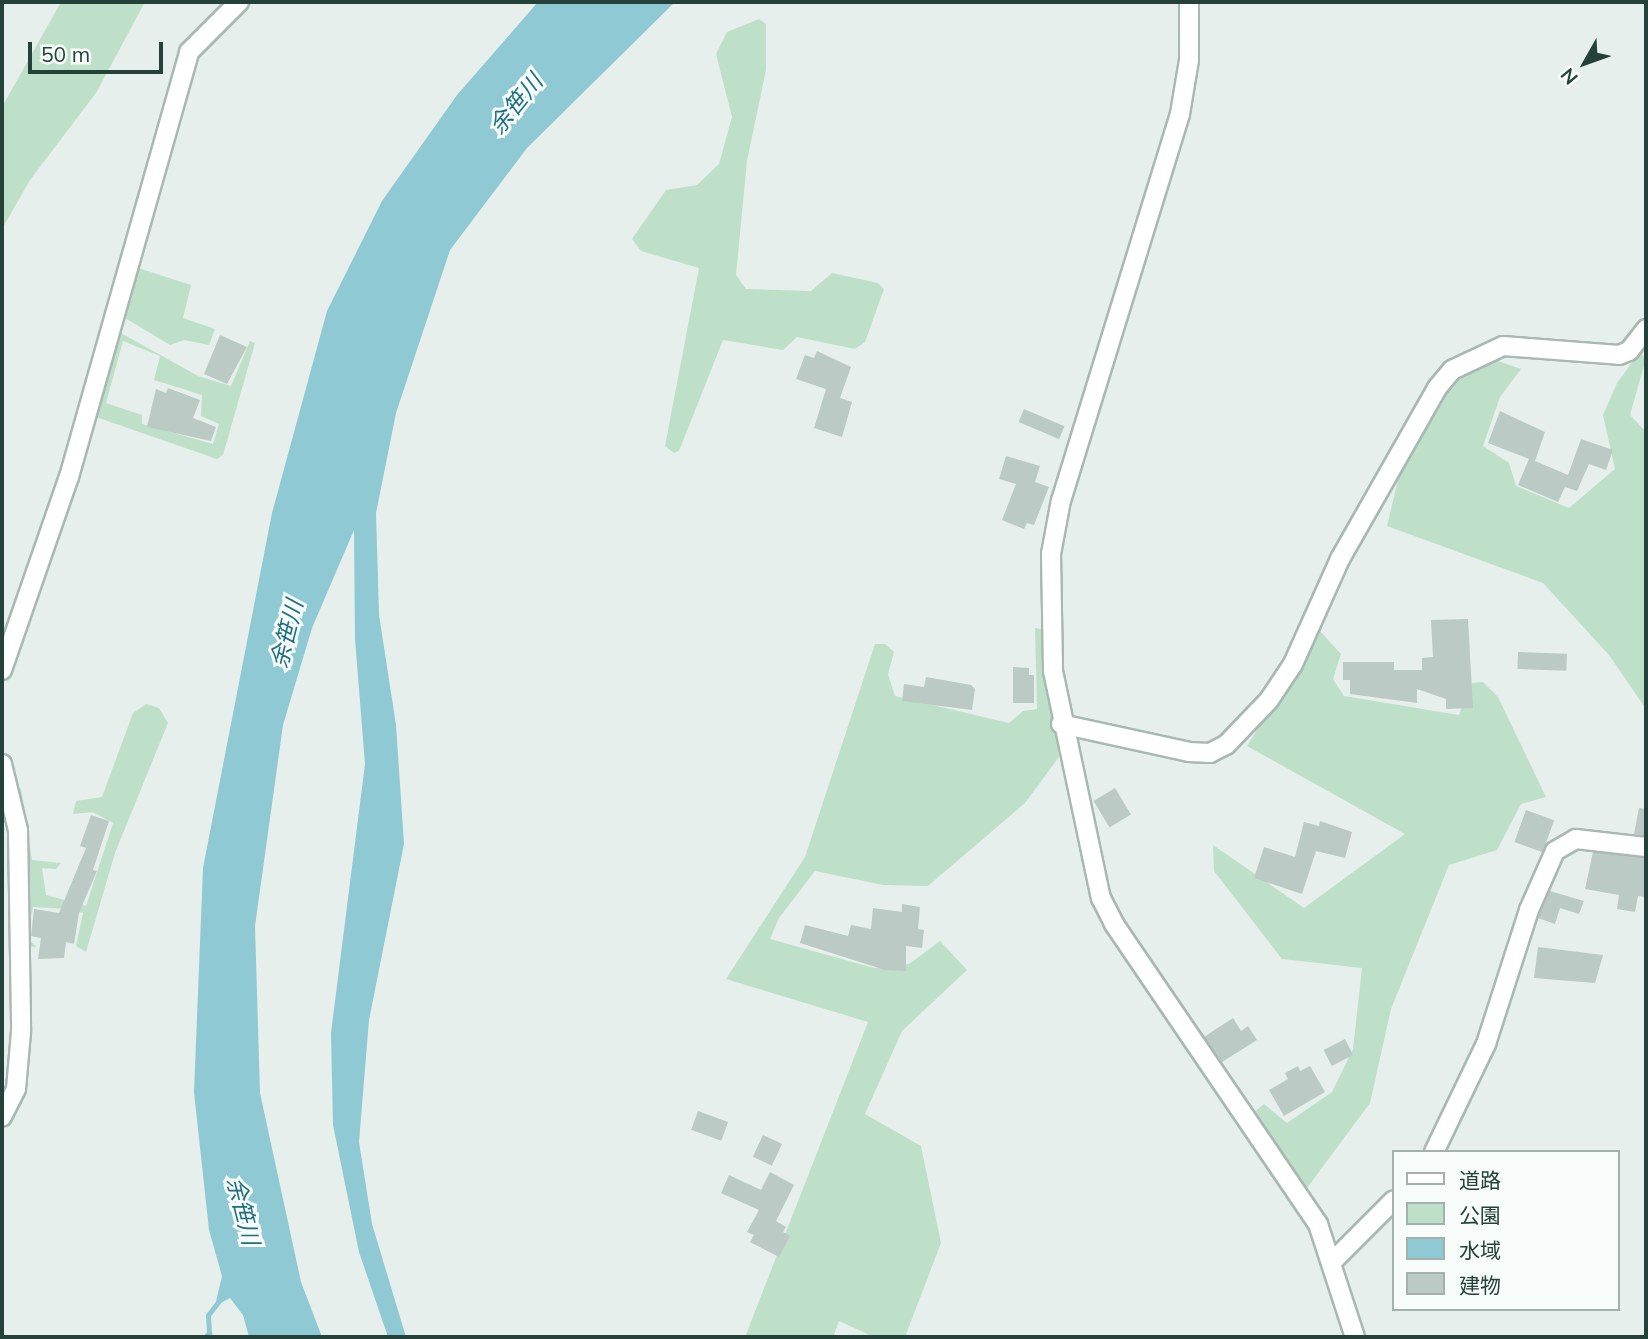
<!DOCTYPE html>
<html>
<head>
<meta charset="utf-8">
<style>
	body { margin:0 }
	#map { position:relative; width:1648px; height:1339px; overflow:hidden; background:#e6efeb; font-family:Mulish,"Noto Sans JP",sans-serif }
	div>[style] { position:absolute }
	[style*='--x'] { left:calc(var(--x)*1px); top:calc(var(--y)*1px); width:calc(var(--w)*1px); rotate:calc(var(--a)*1deg) }
	.green>* { inset:0; background:#bfe0c8 }
	.water>* { inset:0; background:#8ec9d4 }
	.stream>* { height:5px; margin:-2.5px; padding:0 2.5px; transform-origin:2.5px; border-radius:2.5px; background:#8ec9d4 }
	.building>* { inset:0; background:#bbcac4; transform-origin:0 0 }
	.roads { filter:drop-shadow(2px 0 #a8b8b2) drop-shadow(-2px 0 #a8b8b2) drop-shadow(0 2px #a8b8b2) drop-shadow(0 -2px #a8b8b2) }
	.minor>* { height:18px; margin:-9px; padding:0 9px; transform-origin:9px; border-radius:9px; background:#fff }
	span { translate:-50% -50%; white-space:nowrap; text-align:center; line-height:1.15; -webkit-text-stroke:6px #f7fbf9; paint-order:stroke }
	.water-label { font-size:23px; color:#1c6f80; font-style:italic }
	.frame { position:absolute; inset:0; border:4px solid #24423a; pointer-events:none }
	.legend { position:absolute; left:1392px; top:1150px; width:228px; height:161px; box-sizing:border-box; background:#f7fbf9; border:2px solid #a3b1ad; margin:0; padding:9px 12px; list-style:none; font-size:21px; color:#24423a }
	.legend li { display:flex; align-items:center; gap:14px; height:35px }
	.legend b { width:35px; border:2px solid #a3b1ad }
	.north { position:absolute; left:1550px; top:28px; width:70px; height:70px; -webkit-text-stroke:5px #f7fbf9; paint-order:stroke; rotate:230deg; font-size:19px; font-weight:700; line-height:28px; text-align:center; color:#24423a }
	.north::after { content:''; display:block; margin:auto; width:24px; height:32px; background:#24423a; clip-path:polygon(50% 0,100% 100%,50% 72%,0 100%) }
	.scale { position:absolute; left:28px; top:42px; width:135px; height:32px; box-sizing:border-box; border:4px solid #24423a; border-top:0; padding-left:9px; font-size:21px; line-height:24px; white-space:nowrap; color:#24423a; -webkit-text-stroke:5px #f7fbf9; paint-order:stroke }
</style>
</head>
<body>
<div id="map">
	<div class="green">
		<div style="clip-path:polygon(61px 2px,145px 2px,96px 93px,30px 180px,2px 229px,2px 107px)"></div>
		<div style="clip-path:polygon(759px 19px,766px 24px,766px 70px,747px 161px,736px 275px,746px 289px,811px 291px,832px 273px,878px 283px,884px 289px,865px 342px,855px 349px,797px 337px,783px 350px,723px 340px,679px 451px,674px 453px,665px 446px,699px 268px,641px 251px,632px 239px,666px 190px,697px 185px,719px 164px,732px 117px,716px 54px,727px 32px)"></div>
		<div style="clip-path:polygon(138px 268px,191px 285px,183px 318px,215px 329px,209px 345px,184px 340px,170px 345px,125px 318px)"></div>
		<div style="clip-path:polygon(evenodd,119px 332px,198px 376px,231px 386px,250px 341px,255px 343px,223px 455px,217px 459px,96px 417px,119px 332px,123px 341px,160px 356px,154px 380px,202px 395px,201px 416px,219px 424px,213px 444px,142px 424px,142px 415px,106px 403px,123px 341px)"></div>
		<div style="clip-path:polygon(1641px 350px,1645px 362px,1630px 415px,1646px 432px,1646px 709px,1609px 655px,1543px 583px,1387px 526px,1402px 463px,1437px 401px,1453px 378px,1489px 358px,1521px 369px,1500px 397px,1483px 446px,1509px 463px,1516px 486px,1569px 508px,1615px 469px,1603px 415px,1617px 383px)"></div>
		<div style="clip-path:polygon(1035px 628px,1044px 630px,1059px 757px,1025px 803px,928px 886px,883px 885px,815px 871px,779px 918px,770px 939px,874px 968px,909px 964px,940px 941px,967px 970px,902px 1031px,865px 1114px,921px 1146px,941px 1243px,905px 1337px,874px 1337px,839px 1321px,833px 1337px,745px 1337px,868px 1022px,726px 979px,805px 857px,875px 644px,885px 644px,894px 652px,888px 674px,895px 696px,1009px 723px,1023px 711px,1037px 709px)"></div>
		<div style="clip-path:polygon(1319px 630px,1341px 654px,1333px 679px,1344px 696px,1459px 715px,1472px 683px,1483px 682px,1498px 697px,1546px 797px,1521px 804px,1497px 850px,1449px 865px,1391px 1009px,1370px 1103px,1307px 1188px,1252px 1114px,1264px 1104px,1287px 1123px,1332px 1092px,1353px 1049px,1362px 968px,1282px 959px,1214px 871px,1213px 845px,1304px 908px,1405px 834px,1247px 746px)"></div>
		<div style="clip-path:polygon(146px 704px,159px 708px,168px 723px,115px 853px,86px 952px,76px 946px,83px 913px,67px 909px,33px 907px,27px 937px,36px 947px,24px 946px,16px 788px,21px 789px,32px 860px,61px 863px,56px 869px,42px 868px,46px 895px,86px 906px,113px 823px,93px 812px,73px 814px,76px 801px,102px 797px,133px 713px)"></div>
	</div>
	<div class="water">
		<div style="clip-path:polygon(538px 2px,675px 2px,527px 148px,450px 250px,396px 413px,376px 513px,379px 615px,396px 725px,404px 844px,369px 1020px,359px 1142px,372px 1224px,406px 1337px,388px 1337px,359px 1252px,333px 1125px,331px 1033px,365px 764px,355px 639px,354px 530px,312px 628px,283px 725px,255px 926px,260px 1093px,301px 1282px,322px 1337px,249px 1337px,243px 1315px,230px 1298px,215px 1306px,222px 1276px,209px 1230px,194px 1092px,203px 868px,272px 513px,327px 311px,382px 201px,457px 95px)"></div>
	</div>
	<div class="stream">
		<div style="--x:205;--y:1337;--w:6;--a:-45"></div>
		<div style="--x:209;--y:1333;--w:18;--a:-93"></div>
		<div style="--x:208;--y:1315;--w:18;--a:-52"></div>
	</div>
	<div class="building">
		<div style="clip-path:polygon(220px 335px,247px 347px,227px 384px,204px 374px)"></div>
		<div style="clip-path:polygon(817px 351px,851px 367px,840px 398px,852px 402px,842px 437px,814px 428px,826px 389px,796px 379px,805px 355px,814px 358px)"></div>
		<div style="clip-path:polygon(168px 388px,200px 400px,193px 418px,216px 427px,211px 441px,147px 427px,156px 389px,166px 393px)"></div>
		<div style="left:1024px;top:409px;width:44px;height:14px;rotate:23deg"></div>
		<div style="clip-path:polygon(1500px 411px,1545px 432px,1535px 461px,1568px 475px,1581px 439px,1613px 450px,1606px 470px,1589px 464px,1577px 491px,1565px 487px,1558px 502px,1518px 485px,1529px 459px,1488px 443px)"></div>
		<div style="clip-path:polygon(1006px 456px,1040px 466px,1035px 482px,1049px 487px,1034px 525px,1027px 523px,1024px 529px,1002px 520px,1016px 484px,999px 479px)"></div>
		<div style="clip-path:polygon(1468px 619px,1473px 708px,1446px 709px,1446px 699px,1417px 689px,1417px 703px,1350px 694px,1350px 680px,1343px 680px,1343px 662px,1394px 662px,1394px 670px,1422px 670px,1422px 658px,1433px 657px,1431px 620px)"></div>
		<div style="left:1518px;top:652px;width:49px;height:17px;rotate:2deg"></div>
		<div style="clip-path:polygon(1013px 667px,1029px 668px,1029px 675px,1034px 675px,1034px 703px,1013px 703px)"></div>
		<div style="clip-path:polygon(926px 677px,971px 685px,975px 689px,972px 710px,902px 701px,904px 684px,924px 687px)"></div>
		<div style="left:1115px;top:788px;width:31px;height:25px;rotate:59deg"></div>
		<div style="clip-path:polygon(1639px 808px,1646px 809px,1646px 836px,1634px 834px)"></div>
		<div style="left:1526px;top:810px;width:30px;height:34px;rotate:20deg"></div>
		<div style="clip-path:polygon(91px 815px,109px 821px,93px 870px,97px 871px,79px 913px,74px 944px,66px 942px,64px 958px,38px 959px,41px 938px,31px 936px,34px 909px,59px 913px,86px 848px,80px 846px)"></div>
		<div style="clip-path:polygon(1320px 821px,1352px 832px,1345px 858px,1316px 851px,1302px 894px,1254px 878px,1264px 847px,1295px 857px,1304px 822px,1319px 826px)"></div>
		<div style="clip-path:polygon(1593px 852px,1646px 858px,1646px 897px,1638px 896px,1635px 912px,1617px 909px,1619px 895px,1585px 889px)"></div>
		<div style="clip-path:polygon(1550px 891px,1584px 901px,1579px 914px,1560px 908px,1555px 924px,1538px 918px)"></div>
		<div style="clip-path:polygon(902px 904px,920px 907px,918px 929px,924px 930px,922px 948px,906px 946px,906px 971px,885px 970px,800px 943px,805px 925px,848px 936px,851px 925px,871px 929px,873px 908px,902px 912px)"></div>
		<div style="clip-path:polygon(1538px 947px,1603px 955px,1595px 983px,1534px 978px)"></div>
		<div style="clip-path:polygon(1233px 1018px,1241px 1031px,1248px 1026px,1257px 1040px,1222px 1062px,1204px 1037px)"></div>
		<div style="left:1345px;top:1039px;width:18px;height:24px;rotate:63deg"></div>
		<div style="clip-path:polygon(1298px 1066px,1300px 1071px,1310px 1066px,1325px 1092px,1284px 1116px,1269px 1090px,1288px 1079px,1285px 1073px)"></div>
		<div style="left:698px;top:1111px;width:32px;height:20px;rotate:20deg"></div>
		<div style="left:763px;top:1135px;width:21px;height:24px;rotate:25deg"></div>
		<div style="clip-path:polygon(770px 1172px,794px 1185px,776px 1221px,786px 1227px,783px 1232px,790px 1236px,779px 1257px,750px 1242px,754px 1235px,747px 1232px,759px 1210px,721px 1193px,729px 1175px,761px 1190px)"></div>
	</div>
	<div class="roads">
		<div class="minor">
			<div style="--x:1189;--y:2;--w:58;--a:90"></div>
			<div style="--x:1189;--y:60;--w:55;--a:99.5"></div>
			<div style="--x:1180;--y:114;--w:404;--a:107.1"></div>
			<div style="--x:1061;--y:500;--w:55;--a:100.5"></div>
			<div style="--x:1051;--y:554;--w:117;--a:89"></div>
			<div style="--x:1053;--y:671;--w:232;--a:78.1"></div>
			<div style="--x:1101;--y:898;--w:29;--a:63"></div>
			<div style="--x:1114;--y:924;--w:363;--a:55.8"></div>
			<div style="--x:1318;--y:1224;--w:119;--a:71.9"></div>
			<div style="--x:2;--y:670;--w:204;--a:-70.9"></div>
			<div style="--x:69;--y:477;--w:442;--a:-74.2"></div>
			<div style="--x:189;--y:52;--w:71;--a:-45"></div>
			<div style="--x:1061;--y:724;--w:131;--a:12.3"></div>
			<div style="--x:1189;--y:752;--w:21;--a:3"></div>
			<div style="--x:1210;--y:753;--w:18;--a:-27"></div>
			<div style="--x:1226;--y:745;--w:62;--a:-46.3"></div>
			<div style="--x:1269;--y:700;--w:43;--a:-56.3"></div>
			<div style="--x:1293;--y:664;--w:115;--a:-65.9"></div>
			<div style="--x:1340;--y:559;--w:197;--a:-60.4"></div>
			<div style="--x:1437;--y:388;--w:23;--a:-50"></div>
			<div style="--x:1452;--y:370;--w:56;--a:-25.2"></div>
			<div style="--x:1503;--y:346;--w:116;--a:4.4"></div>
			<div style="--x:1619;--y:355;--w:11;--a:-22"></div>
			<div style="--x:1629;--y:351;--w:28;--a:-52"></div>
			<div style="--x:2;--y:764;--w:68;--a:76.4"></div>
			<div style="--x:18;--y:830;--w:202;--a:89.1"></div>
			<div style="--x:21;--y:1032;--w:57;--a:95"></div>
			<div style="--x:16;--y:1089;--w:31;--a:117"></div>
			<div style="--x:1434;--y:1152;--w:120;--a:-64.3"></div>
			<div style="--x:1486;--y:1044;--w:141;--a:-72.2"></div>
			<div style="--x:1529;--y:910;--w:64;--a:-66.2"></div>
			<div style="--x:1555;--y:851;--w:24;--a:-30"></div>
			<div style="--x:1576;--y:839;--w:70;--a:6.5"></div>
			<div style="--x:1333;--y:1261;--w:86;--a:-45"></div>
		</div>
	</div>
	<div class="water-label">
		<span style="left:516px;top:104px;rotate:-51deg">余笹川</span>
		<span style="left:287px;top:634px;rotate:-76deg">余笹川</span>
		<span style="left:243px;top:1211px;rotate:76deg">余笹川</span>
	</div>
	<div class="frame"></div>
	<ul class="legend">
	<li><b style="height:9px;background:#fff"></b>道路</li>
	<li><b style="height:19px;background:#bfe0c8"></b>公園</li>
	<li><b style="height:19px;background:#8ec9d4"></b>水域</li>
	<li><b style="height:19px;background:#bbcac4"></b>建物</li>
	</ul>
	<div class="north">N</div>
	<div class="scale">50 m</div>
</div>
</body>
</html>
